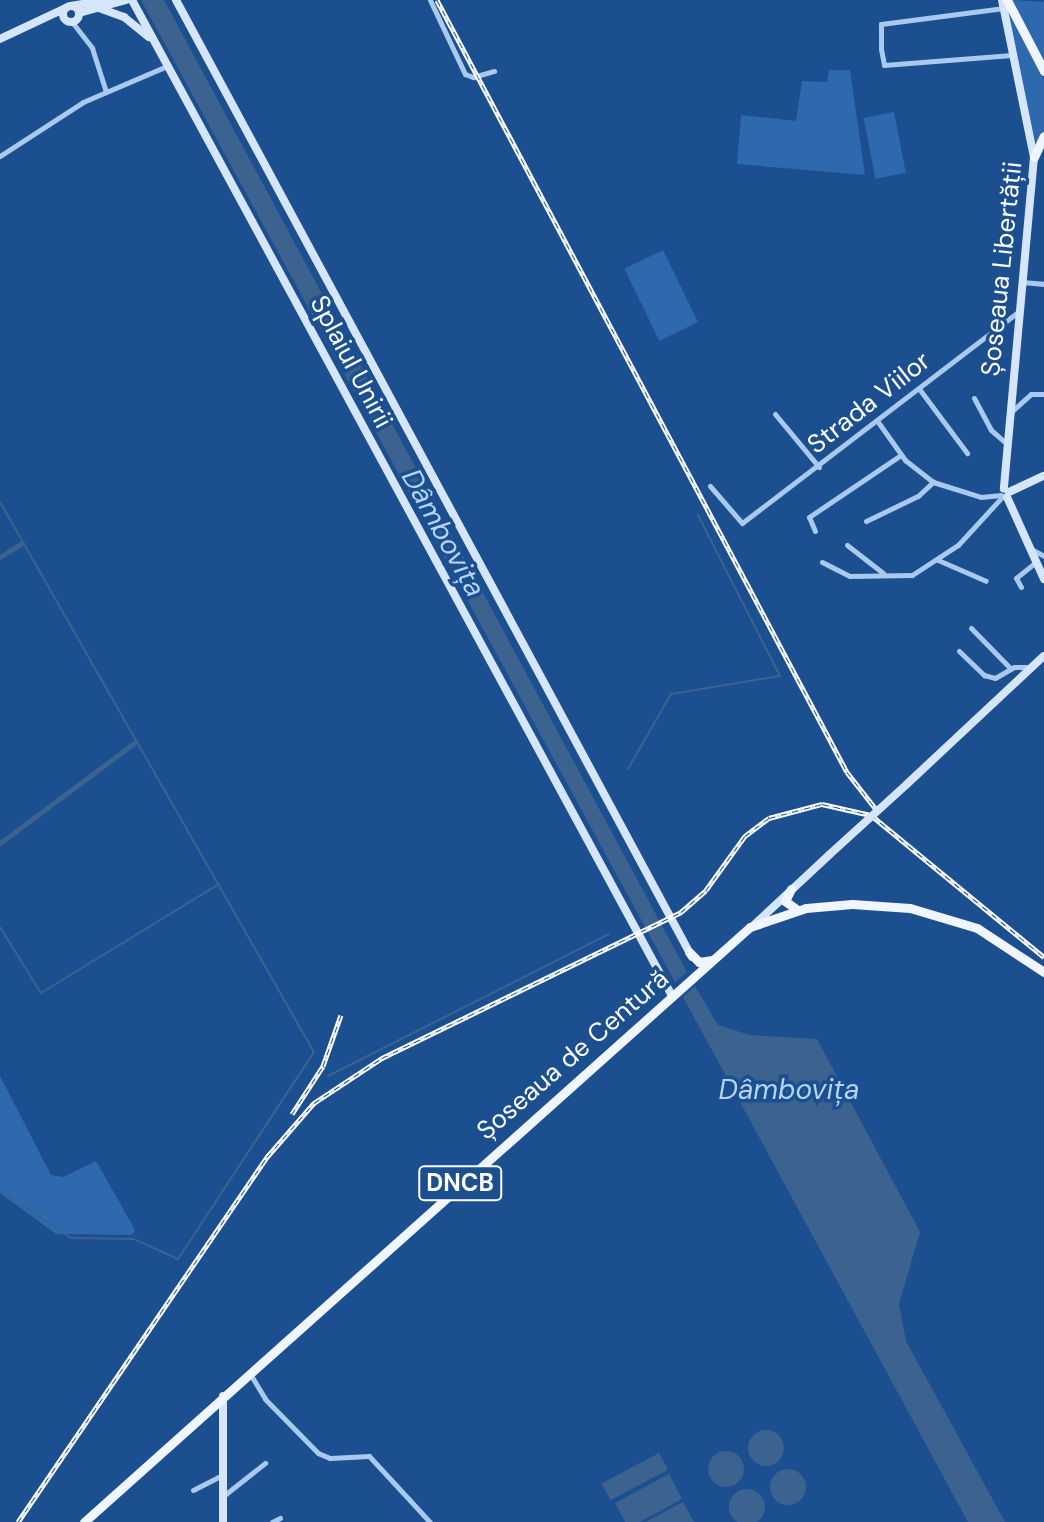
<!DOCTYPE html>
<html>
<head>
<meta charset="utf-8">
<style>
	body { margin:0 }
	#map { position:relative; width:1044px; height:1522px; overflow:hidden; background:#1b4f8f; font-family:"DM Sans",sans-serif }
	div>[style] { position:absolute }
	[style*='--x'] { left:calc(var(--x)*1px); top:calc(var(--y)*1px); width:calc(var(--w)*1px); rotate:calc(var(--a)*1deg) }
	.green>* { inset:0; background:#2e69ad; transform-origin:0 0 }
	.water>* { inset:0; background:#3c6290; transform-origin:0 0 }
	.round { border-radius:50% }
	.stream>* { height:2px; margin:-1px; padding:0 1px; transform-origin:1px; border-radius:1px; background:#3c6290 }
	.canal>* { height:5px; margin:-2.5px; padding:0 2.5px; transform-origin:2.5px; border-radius:2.5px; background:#3c6290 }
	.street>* { height:5px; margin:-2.5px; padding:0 2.5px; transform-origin:2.5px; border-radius:2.5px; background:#a9c9ee }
	.secondary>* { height:8px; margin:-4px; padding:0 4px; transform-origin:4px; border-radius:4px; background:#d6e6fa }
	.secondary>.ring { margin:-4px; padding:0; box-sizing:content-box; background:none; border:8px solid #d6e6fa; border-radius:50% }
	.primary>* { height:9px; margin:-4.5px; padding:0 4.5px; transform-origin:4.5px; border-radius:4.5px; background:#f0f6ff }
	.rail>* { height:5px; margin-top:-2.5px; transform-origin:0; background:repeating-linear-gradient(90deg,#1b4f8f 0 6px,#fff 0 12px); box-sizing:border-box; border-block:2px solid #fff }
	.secondary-bridge>* { height:8px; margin:-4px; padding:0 4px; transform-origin:4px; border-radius:4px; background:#d6e6fa }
	span { translate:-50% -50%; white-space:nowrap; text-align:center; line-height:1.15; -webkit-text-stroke:7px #1b4f8f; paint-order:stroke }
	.shield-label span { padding:2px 6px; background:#1b4f8f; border:2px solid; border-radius:6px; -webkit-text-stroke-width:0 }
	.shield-label { font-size:24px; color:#fff; font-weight:700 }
	.street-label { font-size:26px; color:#fff }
	.water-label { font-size:28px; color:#b5d3f5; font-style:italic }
</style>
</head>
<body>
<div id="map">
	<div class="green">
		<div style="clip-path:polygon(1012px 0,1044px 2px,1044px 64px)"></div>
		<div style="clip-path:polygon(1004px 2px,1044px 78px,1044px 133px,1036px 144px)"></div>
		<div style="clip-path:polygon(829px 70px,850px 70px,865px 175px,737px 164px,741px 115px,796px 121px,802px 81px,827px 82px)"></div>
		<div style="left:894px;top:112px;width:62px;height:31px;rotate:79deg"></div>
		<div style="left:663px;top:250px;width:80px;height:43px;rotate:64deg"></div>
		<div style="clip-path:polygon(0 1076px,51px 1175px,63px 1177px,96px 1161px,135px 1230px,132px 1235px,56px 1234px,0 1193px)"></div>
	</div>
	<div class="water">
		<div style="clip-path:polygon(141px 0,164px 0,687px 972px,675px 982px)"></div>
		<div style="clip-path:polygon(695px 986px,718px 1025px,749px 1035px,817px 1039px,920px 1232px,899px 1304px,906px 1341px,1005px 1522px,968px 1522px,683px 997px)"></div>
		<div class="round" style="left:748px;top:1430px;width:36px;height:36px"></div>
		<div class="round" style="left:708px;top:1451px;width:36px;height:36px"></div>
		<div style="left:659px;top:1453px;width:19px;height:65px;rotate:62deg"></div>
		<div class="round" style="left:770px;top:1469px;width:36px;height:36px"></div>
		<div style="clip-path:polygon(669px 1474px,682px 1499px,640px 1522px,625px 1522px,615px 1503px)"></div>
		<div class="round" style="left:729px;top:1489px;width:36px;height:36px"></div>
		<div style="clip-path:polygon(683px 1502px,694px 1522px,645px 1522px)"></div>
	</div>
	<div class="stream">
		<div style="--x:0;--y:502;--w:633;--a:60.28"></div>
		<div style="--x:314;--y:1052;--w:248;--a:123.3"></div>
		<div style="--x:178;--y:1259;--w:48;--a:-155.6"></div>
		<div style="--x:134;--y:1239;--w:63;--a:-179.1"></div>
		<div style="--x:71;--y:1238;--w:85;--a:-146.5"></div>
		<div style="--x:628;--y:769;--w:86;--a:-60.2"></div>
		<div style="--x:671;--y:694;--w:110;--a:-9.4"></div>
		<div style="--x:780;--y:676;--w:181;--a:-117"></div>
		<div style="--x:0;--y:927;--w:78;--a:58.2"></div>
		<div style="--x:41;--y:993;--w:209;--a:-31.5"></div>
		<div style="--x:328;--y:1076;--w:315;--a:-26.8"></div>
	</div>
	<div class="canal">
		<div style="--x:0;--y:557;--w:26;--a:-32"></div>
		<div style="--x:0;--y:843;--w:167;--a:-36.7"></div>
	</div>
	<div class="street">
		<div style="--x:430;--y:0;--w:82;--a:64.7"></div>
		<div style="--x:465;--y:74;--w:9;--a:21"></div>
		<div style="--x:473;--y:77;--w:22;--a:-16"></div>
		<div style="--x:1004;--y:8;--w:124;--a:172.6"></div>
		<div style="--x:881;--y:24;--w:25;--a:90"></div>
		<div style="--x:881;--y:49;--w:16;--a:79"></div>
		<div style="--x:884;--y:65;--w:128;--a:-4.5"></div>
		<div style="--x:72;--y:22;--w:33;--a:52"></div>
		<div style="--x:92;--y:48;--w:46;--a:72.3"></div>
		<div style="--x:0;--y:156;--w:99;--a:-33"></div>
		<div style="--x:83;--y:102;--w:91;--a:-23.2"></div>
		<div style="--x:1022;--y:282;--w:22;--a:5"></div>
		<div style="--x:920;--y:390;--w:79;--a:53.3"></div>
		<div style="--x:974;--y:398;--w:36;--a:62"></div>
		<div style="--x:991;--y:430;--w:18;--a:41"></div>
		<div style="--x:1011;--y:412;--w:27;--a:-42"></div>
		<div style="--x:1031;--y:394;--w:13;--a:0"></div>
		<div style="--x:775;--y:414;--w:69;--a:50.3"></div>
		<div style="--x:878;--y:422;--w:47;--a:54.6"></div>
		<div style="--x:905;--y:460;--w:36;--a:38"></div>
		<div style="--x:933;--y:482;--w:50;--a:17.4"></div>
		<div style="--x:981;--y:497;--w:20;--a:-6"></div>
		<div style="--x:710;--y:486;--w:49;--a:49.1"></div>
		<div style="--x:742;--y:523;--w:347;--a:-37.4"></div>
		<div style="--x:866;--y:521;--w:58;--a:-25.7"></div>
		<div style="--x:918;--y:496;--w:21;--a:-43"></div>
		<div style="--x:815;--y:531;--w:15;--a:-113"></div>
		<div style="--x:809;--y:517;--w:111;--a:-34"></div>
		<div style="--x:847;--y:545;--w:46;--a:37.9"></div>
		<div style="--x:1031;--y:549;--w:15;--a:28"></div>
		<div style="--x:938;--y:560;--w:52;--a:23.6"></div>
		<div style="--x:822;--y:562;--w:31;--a:27"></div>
		<div style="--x:850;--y:576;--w:62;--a:-0.9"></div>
		<div style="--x:912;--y:575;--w:55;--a:-33.1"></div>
		<div style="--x:958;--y:545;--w:65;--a:-47.5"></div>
		<div style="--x:1021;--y:587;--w:10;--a:-119"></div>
		<div style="--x:1016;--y:578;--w:26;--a:-39"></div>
		<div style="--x:971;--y:628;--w:56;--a:45.7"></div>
		<div style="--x:959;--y:651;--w:35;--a:44"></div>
		<div style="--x:984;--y:675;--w:11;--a:15"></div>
		<div style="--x:995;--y:678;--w:22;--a:-30"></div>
		<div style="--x:1014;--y:667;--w:18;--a:0"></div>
		<div style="--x:249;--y:1372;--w:31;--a:59"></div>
		<div style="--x:265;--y:1399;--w:76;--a:45.5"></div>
		<div style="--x:318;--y:1453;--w:13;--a:23"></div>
		<div style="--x:330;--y:1458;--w:39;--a:-3"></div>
		<div style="--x:369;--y:1456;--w:90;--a:47.3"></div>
		<div style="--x:193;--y:1490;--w:33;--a:-27"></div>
		<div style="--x:222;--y:1497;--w:55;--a:-38.3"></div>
		<div style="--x:272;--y:1522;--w:9;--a:-27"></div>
	</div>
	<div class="secondary">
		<div style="--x:132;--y:0;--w:1133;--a:61.53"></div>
		<div style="--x:176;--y:0;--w:1087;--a:61.67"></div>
		<div style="--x:1002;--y:0;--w:160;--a:78.5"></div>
		<div style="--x:1034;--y:157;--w:333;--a:95.2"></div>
		<div style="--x:71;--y:6;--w:36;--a:-10"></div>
		<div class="ring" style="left:63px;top:6px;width:8px;height:8px"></div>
		<div style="--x:99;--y:8;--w:27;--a:20"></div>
		<div style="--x:124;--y:17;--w:32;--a:39"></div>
		<div style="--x:79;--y:13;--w:49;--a:-15.5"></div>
		<div style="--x:0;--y:39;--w:73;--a:-25.2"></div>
		<div style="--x:1009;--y:492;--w:38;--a:-25"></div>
		<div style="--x:1007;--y:497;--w:90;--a:65.7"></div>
		<div style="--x:907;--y:784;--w:187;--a:-43.1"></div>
		<div style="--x:754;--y:925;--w:103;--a:-43"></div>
		<div style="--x:223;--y:1396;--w:126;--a:90"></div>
	</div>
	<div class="primary">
		<div style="--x:1007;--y:0;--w:80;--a:62.5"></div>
		<div style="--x:1034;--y:157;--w:23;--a:-65"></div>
		<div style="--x:791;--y:889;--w:13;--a:117"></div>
		<div style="--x:785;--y:901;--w:14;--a:36"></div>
		<div style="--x:689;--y:952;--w:14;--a:45"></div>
		<div style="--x:699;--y:962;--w:12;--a:-9"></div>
		<div style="--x:84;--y:1522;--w:893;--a:-41.78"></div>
		<div style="--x:750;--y:927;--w:59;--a:-18.7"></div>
		<div style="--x:806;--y:908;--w:46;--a:-5"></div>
		<div style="--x:852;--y:904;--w:58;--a:3.9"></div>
		<div style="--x:910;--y:908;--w:70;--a:16.6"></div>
		<div style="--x:977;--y:928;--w:80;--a:33.3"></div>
	</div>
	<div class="rail">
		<div style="--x:437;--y:0;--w:874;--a:62.03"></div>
		<div style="--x:847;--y:772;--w:52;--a:52"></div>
		<div style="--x:292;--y:1114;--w:57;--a:-57.1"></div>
		<div style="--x:323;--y:1066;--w:54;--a:-70.6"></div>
		<div style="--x:18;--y:1522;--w:442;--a:-55.7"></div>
		<div style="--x:267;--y:1157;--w:72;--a:-49"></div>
		<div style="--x:314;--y:1103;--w:82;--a:-33.5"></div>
		<div style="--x:382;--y:1058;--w:333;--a:-26"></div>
		<div style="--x:681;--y:912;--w:33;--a:-41"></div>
		<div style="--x:706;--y:890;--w:67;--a:-54.2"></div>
		<div style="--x:745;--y:836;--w:30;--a:-37"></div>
		<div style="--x:769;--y:818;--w:55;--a:-14.8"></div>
		<div style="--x:822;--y:804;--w:50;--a:12.7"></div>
		<div style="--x:871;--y:815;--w:224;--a:39.4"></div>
	</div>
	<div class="secondary-bridge">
		<div style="--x:829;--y:855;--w:105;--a:-42.3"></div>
	</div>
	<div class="shield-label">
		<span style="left:460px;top:1183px">DNCB</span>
	</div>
	<div class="street-label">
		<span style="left:1002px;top:269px;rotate:-84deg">Șoseaua Libertății</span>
		<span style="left:351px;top:362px;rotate:62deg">Splaiul Unirii</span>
		<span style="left:869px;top:403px;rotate:-38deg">Strada Viilor</span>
		<span style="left:573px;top:1055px;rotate:-41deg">Șoseaua de Centură</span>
	</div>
	<div class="water-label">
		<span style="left:443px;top:533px;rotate:61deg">Dâmbovița</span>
		<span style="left:789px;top:1090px">Dâmbovița</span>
	</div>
</div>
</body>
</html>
